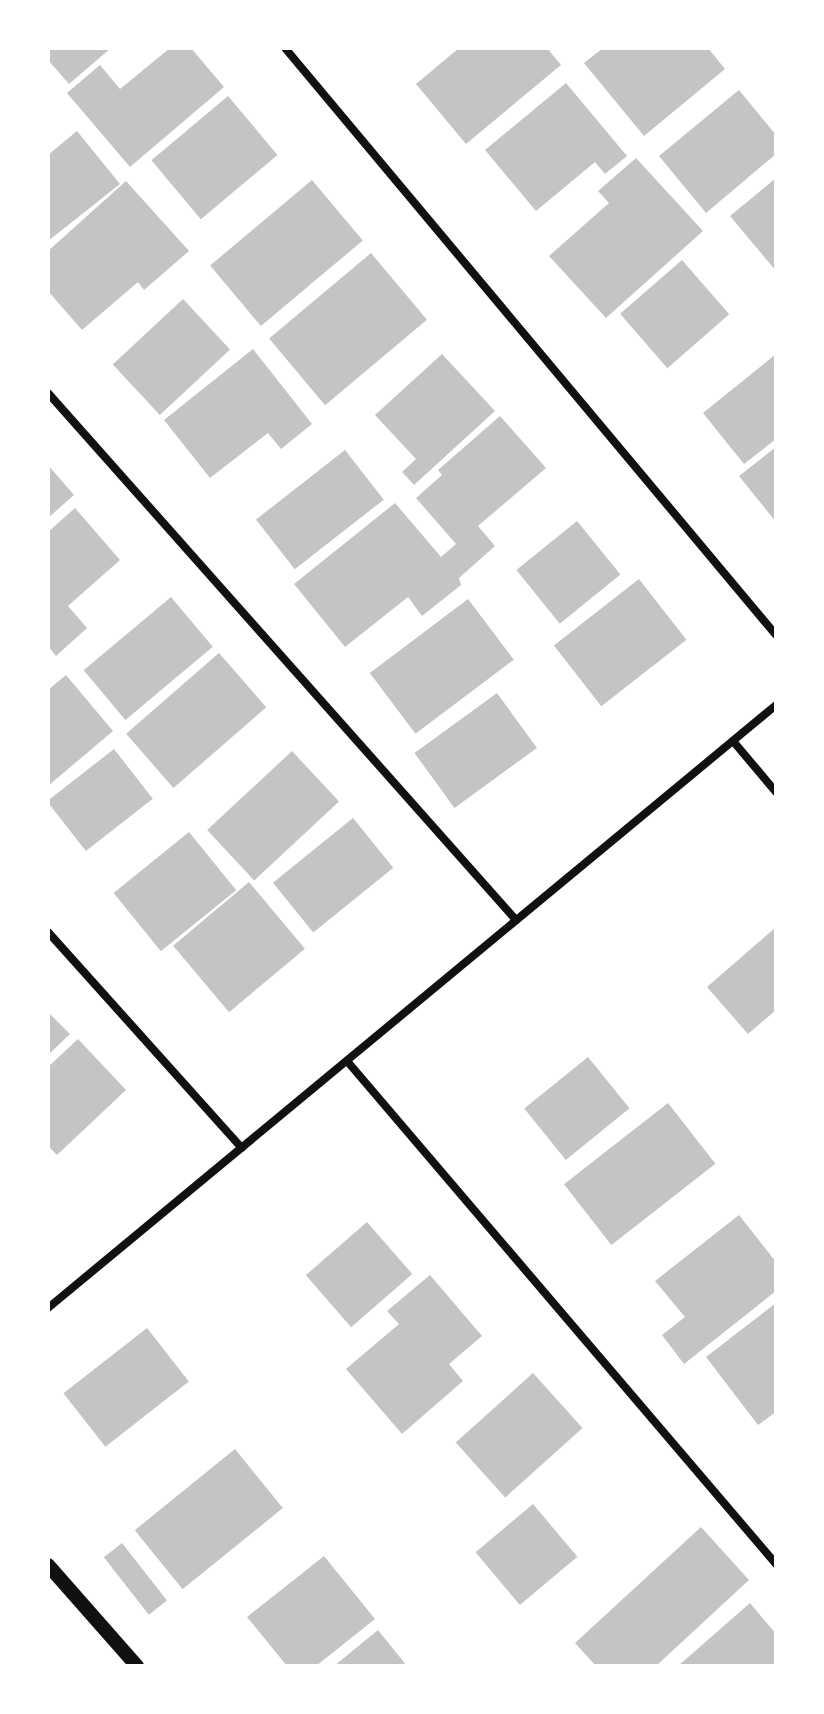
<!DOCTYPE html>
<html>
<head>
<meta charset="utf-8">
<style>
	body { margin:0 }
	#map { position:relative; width:824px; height:1714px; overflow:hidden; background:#fff; font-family:"DM Sans",sans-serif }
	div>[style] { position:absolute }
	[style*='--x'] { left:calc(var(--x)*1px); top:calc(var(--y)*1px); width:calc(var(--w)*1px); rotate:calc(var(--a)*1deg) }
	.building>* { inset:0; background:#c4c4c4; transform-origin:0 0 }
	.minor>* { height:8px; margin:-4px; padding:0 4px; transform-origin:4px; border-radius:4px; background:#111 }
	.tertiary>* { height:14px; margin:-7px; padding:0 7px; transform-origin:7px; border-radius:7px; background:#111 }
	span { translate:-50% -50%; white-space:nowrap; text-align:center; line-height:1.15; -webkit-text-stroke:6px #fff; paint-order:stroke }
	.frame { position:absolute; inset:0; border:50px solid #fff; pointer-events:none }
</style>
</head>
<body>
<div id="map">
	<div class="building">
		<div style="clip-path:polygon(48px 48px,111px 48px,69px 84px,48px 60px)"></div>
		<div style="clip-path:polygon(170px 48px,191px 48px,224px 87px,130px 167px,67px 93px,100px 65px,120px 89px)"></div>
		<div style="clip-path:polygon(459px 48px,547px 48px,561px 65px,466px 144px,416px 84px)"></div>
		<div style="clip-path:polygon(603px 48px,708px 48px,725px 69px,644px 136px,584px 63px)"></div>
		<div style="clip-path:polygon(566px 83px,627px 156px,605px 174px,595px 162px,536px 211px,485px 150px)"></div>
		<div style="clip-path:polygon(739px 90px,776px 135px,776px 154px,706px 213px,659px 156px)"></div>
		<div style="left:228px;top:96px;width:77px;height:100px;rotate:50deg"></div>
		<div style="clip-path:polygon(77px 131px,120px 184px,48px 241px,48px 155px)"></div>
		<div style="clip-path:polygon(636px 158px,703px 231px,606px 318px,549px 256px,609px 203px,598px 191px)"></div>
		<div style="clip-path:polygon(776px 178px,776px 271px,730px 216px)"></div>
		<div style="left:312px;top:180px;width:79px;height:133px;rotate:50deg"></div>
		<div style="clip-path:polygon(126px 181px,189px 251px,144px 290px,138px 282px,82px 330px,48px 291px,48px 251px)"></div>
		<div style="left:371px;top:253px;width:87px;height:133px;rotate:50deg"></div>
		<div style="left:682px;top:260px;width:72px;height:82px;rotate:49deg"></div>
		<div style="left:183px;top:299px;width:69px;height:96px;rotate:47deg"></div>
		<div style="clip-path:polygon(253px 349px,312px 424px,281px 449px,268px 433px,210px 478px,164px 420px)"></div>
		<div style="clip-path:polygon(442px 354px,495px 411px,414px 485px,402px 472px,416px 459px,375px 415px)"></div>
		<div style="clip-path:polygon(776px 354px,776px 439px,744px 464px,703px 413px)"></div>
		<div style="clip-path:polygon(500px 416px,546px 468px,478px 526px,495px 546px,459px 578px,461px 585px,422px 616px,408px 597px,345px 647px,294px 584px,395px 503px,441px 557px,456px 544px,416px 498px,442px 475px,438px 470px)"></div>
		<div style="clip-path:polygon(776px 447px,776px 522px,739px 476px)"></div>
		<div style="left:345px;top:450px;width:63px;height:113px;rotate:52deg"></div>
		<div style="clip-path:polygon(48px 465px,74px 495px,48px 518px)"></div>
		<div style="clip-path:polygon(75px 508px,120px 560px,68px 606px,87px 628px,56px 656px,48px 646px,48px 532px)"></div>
		<div style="left:577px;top:521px;width:69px;height:78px;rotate:51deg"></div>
		<div style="left:639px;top:579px;width:77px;height:108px;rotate:52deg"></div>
		<div style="left:171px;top:597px;width:65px;height:114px;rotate:50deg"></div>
		<div style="left:468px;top:599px;width:76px;height:123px;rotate:53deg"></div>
		<div style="left:219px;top:653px;width:72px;height:123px;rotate:49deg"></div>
		<div style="clip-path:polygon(66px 675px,113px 731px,48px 786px,48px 690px)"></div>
		<div style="left:497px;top:693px;width:68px;height:102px;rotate:54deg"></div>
		<div style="left:114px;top:749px;width:63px;height:85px;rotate:52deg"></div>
		<div style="left:292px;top:751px;width:69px;height:116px;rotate:47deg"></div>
		<div style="left:353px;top:818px;width:64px;height:103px;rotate:51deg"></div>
		<div style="left:189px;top:832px;width:75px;height:97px;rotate:51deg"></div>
		<div style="left:249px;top:882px;width:87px;height:99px;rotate:50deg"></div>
		<div style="clip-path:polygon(776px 927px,776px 1010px,748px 1034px,707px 987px)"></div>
		<div style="clip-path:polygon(48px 1012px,70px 1034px,48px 1055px)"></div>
		<div style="clip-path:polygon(78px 1039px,126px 1090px,57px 1155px,48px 1146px,48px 1067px)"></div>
		<div style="left:588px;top:1057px;width:66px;height:82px;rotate:51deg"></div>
		<div style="left:668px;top:1103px;width:77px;height:132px;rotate:52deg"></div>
		<div style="clip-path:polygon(739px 1215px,776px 1262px,776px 1291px,684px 1364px,662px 1335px,685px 1317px,655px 1281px)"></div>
		<div style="left:367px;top:1222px;width:69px;height:81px;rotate:49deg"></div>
		<div style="clip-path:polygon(430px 1275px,482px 1336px,449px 1364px,463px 1381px,402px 1434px,346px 1369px,399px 1324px,387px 1311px)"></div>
		<div style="clip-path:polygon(776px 1303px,776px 1412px,758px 1425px,706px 1357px)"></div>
		<div style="left:147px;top:1328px;width:68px;height:106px;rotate:52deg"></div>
		<div style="left:533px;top:1373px;width:74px;height:104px;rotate:48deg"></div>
		<div style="left:235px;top:1449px;width:76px;height:129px;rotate:51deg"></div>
		<div style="left:533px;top:1504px;width:69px;height:75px;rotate:50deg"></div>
		<div style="clip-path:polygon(701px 1527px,749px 1580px,656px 1666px,596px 1666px,575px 1643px)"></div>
		<div style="left:122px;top:1543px;width:73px;height:23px;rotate:52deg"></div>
		<div style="clip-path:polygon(324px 1556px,375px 1619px,316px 1666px,287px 1666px,247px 1617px)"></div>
		<div style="clip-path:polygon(750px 1603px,776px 1634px,776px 1666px,678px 1666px)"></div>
		<div style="clip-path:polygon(378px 1630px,407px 1666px,334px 1666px)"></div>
	</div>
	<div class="minor">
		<div style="--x:285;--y:48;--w:765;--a:50.09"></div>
		<div style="--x:48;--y:393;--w:705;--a:48.39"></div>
		<div style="--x:733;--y:741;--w:67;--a:49.9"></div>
		<div style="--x:48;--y:932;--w:290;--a:48.1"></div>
		<div style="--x:347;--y:1061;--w:661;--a:49.54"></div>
		<div style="--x:48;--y:1308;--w:945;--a:-39.63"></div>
	</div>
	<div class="tertiary">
		<div style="--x:48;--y:1565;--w:135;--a:48.6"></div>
	</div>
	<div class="frame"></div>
</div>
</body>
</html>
